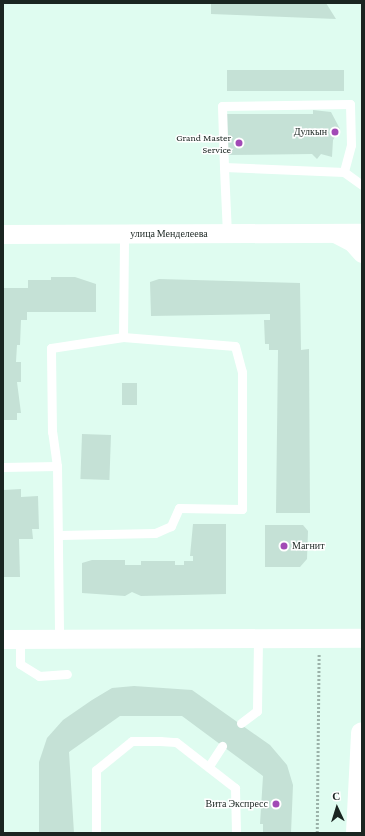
<!DOCTYPE html>
<html>
<head>
<meta charset="utf-8">
<style>
  body { margin:0 }
  #map { position:relative; width:365px; height:836px; overflow:hidden; background:#dffcf0; font-family:"Crimson Pro",serif }
  div>[style] { position:absolute }
  .building>* { inset:0; background:#c5e1d6; transform-origin:0 0 }
  .path>* { height:2.5px; margin-top:-1.25px; transform-origin:0; background:repeating-linear-gradient(90deg,#9bb2a9 0 2px,transparent 0 4px) }
  .lane>* { height:9px; margin:-4.5px; padding:0 4.5px; transform-origin:4.5px; border-radius:4.5px; background:#fff }
  .street>* { height:19px; margin:-9.5px; padding:0 9.5px; transform-origin:9.5px; border-radius:9.5px; background:#fff }
  .secondary>* { height:22px; margin:-11px; padding:0 11px; transform-origin:11px; border-radius:11px; background:#fff }
  .dots>* { width:11px; height:11px; translate:-50% -50%; box-sizing:border-box; border:2px solid #fff; border-radius:50% }
  span { translate:-50% -50%; white-space:nowrap; text-align:center; line-height:1.15; -webkit-text-stroke:3px #fff; paint-order:stroke }
  .poi-label { font-size:10px; color:#1a2521 }
  .right { translate:-100% -50%; text-align:right }
  .left { translate:0 -50%; text-align:left }
  .street-label { font-size:10px; color:#1a2521 }
  .frame { position:absolute; inset:0; border:4px solid #1a2521; pointer-events:none }
  .north { position:absolute; left:317px; top:788px; width:40px; height:40px; -webkit-text-stroke:3px #fff; paint-order:stroke; rotate:356deg; font-size:11px; font-weight:700; line-height:16px; text-align:center; color:#1a2521 }
  .north::after { content:''; display:block; margin:auto; width:14px; height:18px; background:#1a2521; clip-path:polygon(50% 0,100% 100%,50% 72%,0 100%) }
</style>
</head>
<body>
<div id="map">
  <div class="building">
    <div style="clip-path:polygon(211px 3px,326px 3px,336px 19px,211px 14px)"></div>
    <div style="left:227px;top:70px;width:117px;height:21px"></div>
    <div style="clip-path:polygon(313px 110px,331px 112px,340px 129px,333px 140px,332px 157px,321px 154px,317px 159px,312px 154px,227px 155px,227px 114px,313px 114px)"></div>
    <div style="clip-path:polygon(51px 277px,75px 277px,96px 284px,96px 312px,27px 312px,27px 320px,21px 320px,20px 345px,17px 345px,16px 362px,21px 362px,21px 382px,17px 382px,21px 413px,17px 413px,17px 420px,3px 420px,3px 288px,28px 288px,28px 280px,51px 280px)"></div>
    <div style="clip-path:polygon(159px 279px,300px 283px,301px 350px,309px 349px,310px 513px,276px 513px,278px 350px,269px 350px,269px 344px,265px 344px,264px 320px,270px 320px,270px 314px,151px 316px,150px 282px)"></div>
    <div style="left:122px;top:383px;width:15px;height:22px"></div>
    <div style="left:82px;top:434px;width:29px;height:45px;rotate:2deg"></div>
    <div style="clip-path:polygon(21px 489px,21px 497px,38px 496px,39px 529px,32px 529px,33px 539px,19px 539px,20px 577px,3px 577px,3px 490px)"></div>
    <div style="clip-path:polygon(193px 524px,226px 524px,226px 594px,141px 596px,132px 592px,125px 596px,82px 593px,82px 563px,92px 560px,125px 560px,125px 565px,141px 565px,141px 561px,175px 561px,175px 565px,184px 565px,184px 561px,193px 561px,193px 556px,190px 556px)"></div>
    <div style="clip-path:polygon(265px 525px,303px 525px,308px 531px,307px 559px,300px 567px,265px 567px)"></div>
    <div style="clip-path:polygon(134px 686px,192px 690px,270px 745px,287px 765px,293px 785px,291px 833px,263px 833px,263px 824px,260px 824px,263px 776px,182px 716px,120px 716px,69px 752px,74px 833px,39px 833px,39px 762px,47px 738px,63px 720px,92px 700px,112px 688px)"></div>
  </div>
  <div class="path">
    <div style="left:317px;top:833px;width:179px;rotate:-89.4deg"></div>
  </div>
  <div class="lane">
    <div style="left:224px;top:167px;width:61px;rotate:-91.9deg"></div>
    <div style="left:222px;top:106px;width:128px;rotate:-0.9deg"></div>
    <div style="left:350px;top:104px;width:41px;rotate:88.6deg"></div>
    <div style="left:351px;top:145px;width:28px;rotate:105deg"></div>
    <div style="left:227px;top:234px;width:67px;rotate:-92.6deg"></div>
    <div style="left:224px;top:167px;width:120px;rotate:2.4deg"></div>
    <div style="left:344px;top:172px;width:22px;rotate:36deg"></div>
    <div style="left:123px;top:337px;width:103px;rotate:-89.4deg"></div>
    <div style="left:57px;top:466px;width:173px;rotate:89.3deg"></div>
    <div style="left:3px;top:467px;width:54px;rotate:-1.1deg"></div>
    <div style="left:57px;top:466px;width:34px;rotate:-98deg"></div>
    <div style="left:52px;top:432px;width:84px;rotate:-90.7deg"></div>
    <div style="left:51px;top:348px;width:73px;rotate:-8.7deg"></div>
    <div style="left:123px;top:337px;width:112px;rotate:4.6deg"></div>
    <div style="left:235px;top:346px;width:27px;rotate:75deg"></div>
    <div style="left:242px;top:372px;width:137px;rotate:90deg"></div>
    <div style="left:242px;top:509px;width:63px;rotate:-179.1deg"></div>
    <div style="left:179px;top:508px;width:20px;rotate:114deg"></div>
    <div style="left:171px;top:526px;width:17px;rotate:156deg"></div>
    <div style="left:155px;top:533px;width:95px;rotate:178.8deg"></div>
    <div style="left:20px;top:639px;width:25px;rotate:90deg"></div>
    <div style="left:20px;top:664px;width:22px;rotate:32deg"></div>
    <div style="left:39px;top:676px;width:28px;rotate:-4deg"></div>
    <div style="left:241px;top:723px;width:20px;rotate:-37deg"></div>
    <div style="left:257px;top:711px;width:73px;rotate:-89.2deg"></div>
    <div style="left:209px;top:766px;width:24px;rotate:-57deg"></div>
    <div style="left:96px;top:833px;width:63px;rotate:-90deg"></div>
    <div style="left:96px;top:770px;width:46px;rotate:-38.9deg"></div>
    <div style="left:132px;top:741px;width:28px"></div>
    <div style="left:160px;top:741px;width:16px;rotate:4deg"></div>
    <div style="left:176px;top:742px;width:75px;rotate:37.9deg"></div>
    <div style="left:235px;top:788px;width:45px;rotate:88.7deg"></div>
  </div>
  <div class="street">
    <div style="left:335px;top:233px;width:19px;rotate:28deg"></div>
    <div style="left:352px;top:242px;width:15px;rotate:48deg"></div>
    <div style="left:3px;top:234px;width:359px;rotate:-0.2deg"></div>
    <div style="left:3px;top:639px;width:359px;rotate:-0.2deg"></div>
  </div>
  <div class="secondary">
    <div style="left:357px;top:833px;width:100px;rotate:-87.1deg"></div>
  </div>
  <div class="dots">
    <div style="left:335px;top:132px;background:#a24ab6"></div>
    <div style="left:239px;top:143px;background:#a24ab6"></div>
    <div style="left:284px;top:546px;background:#a24ab6"></div>
    <div style="left:276px;top:804px;background:#a24ab6"></div>
  </div>
  <div class="poi-label">
    <span class="right" style="left:327px;top:132px">Дулкын</span>
    <span class="right" style="left:231px;top:143px">Grand Master<br>Service</span>
    <span class="left" style="left:292px;top:546px">Магнит</span>
    <span class="right" style="left:268px;top:804px">Вита Экспресс</span>
  </div>
  <div class="street-label">
    <span style="left:169px;top:234px">улица Менделеева</span>
  </div>
  <div class="frame"></div>
  <div class="north">С</div>
</div>
</body>
</html>
